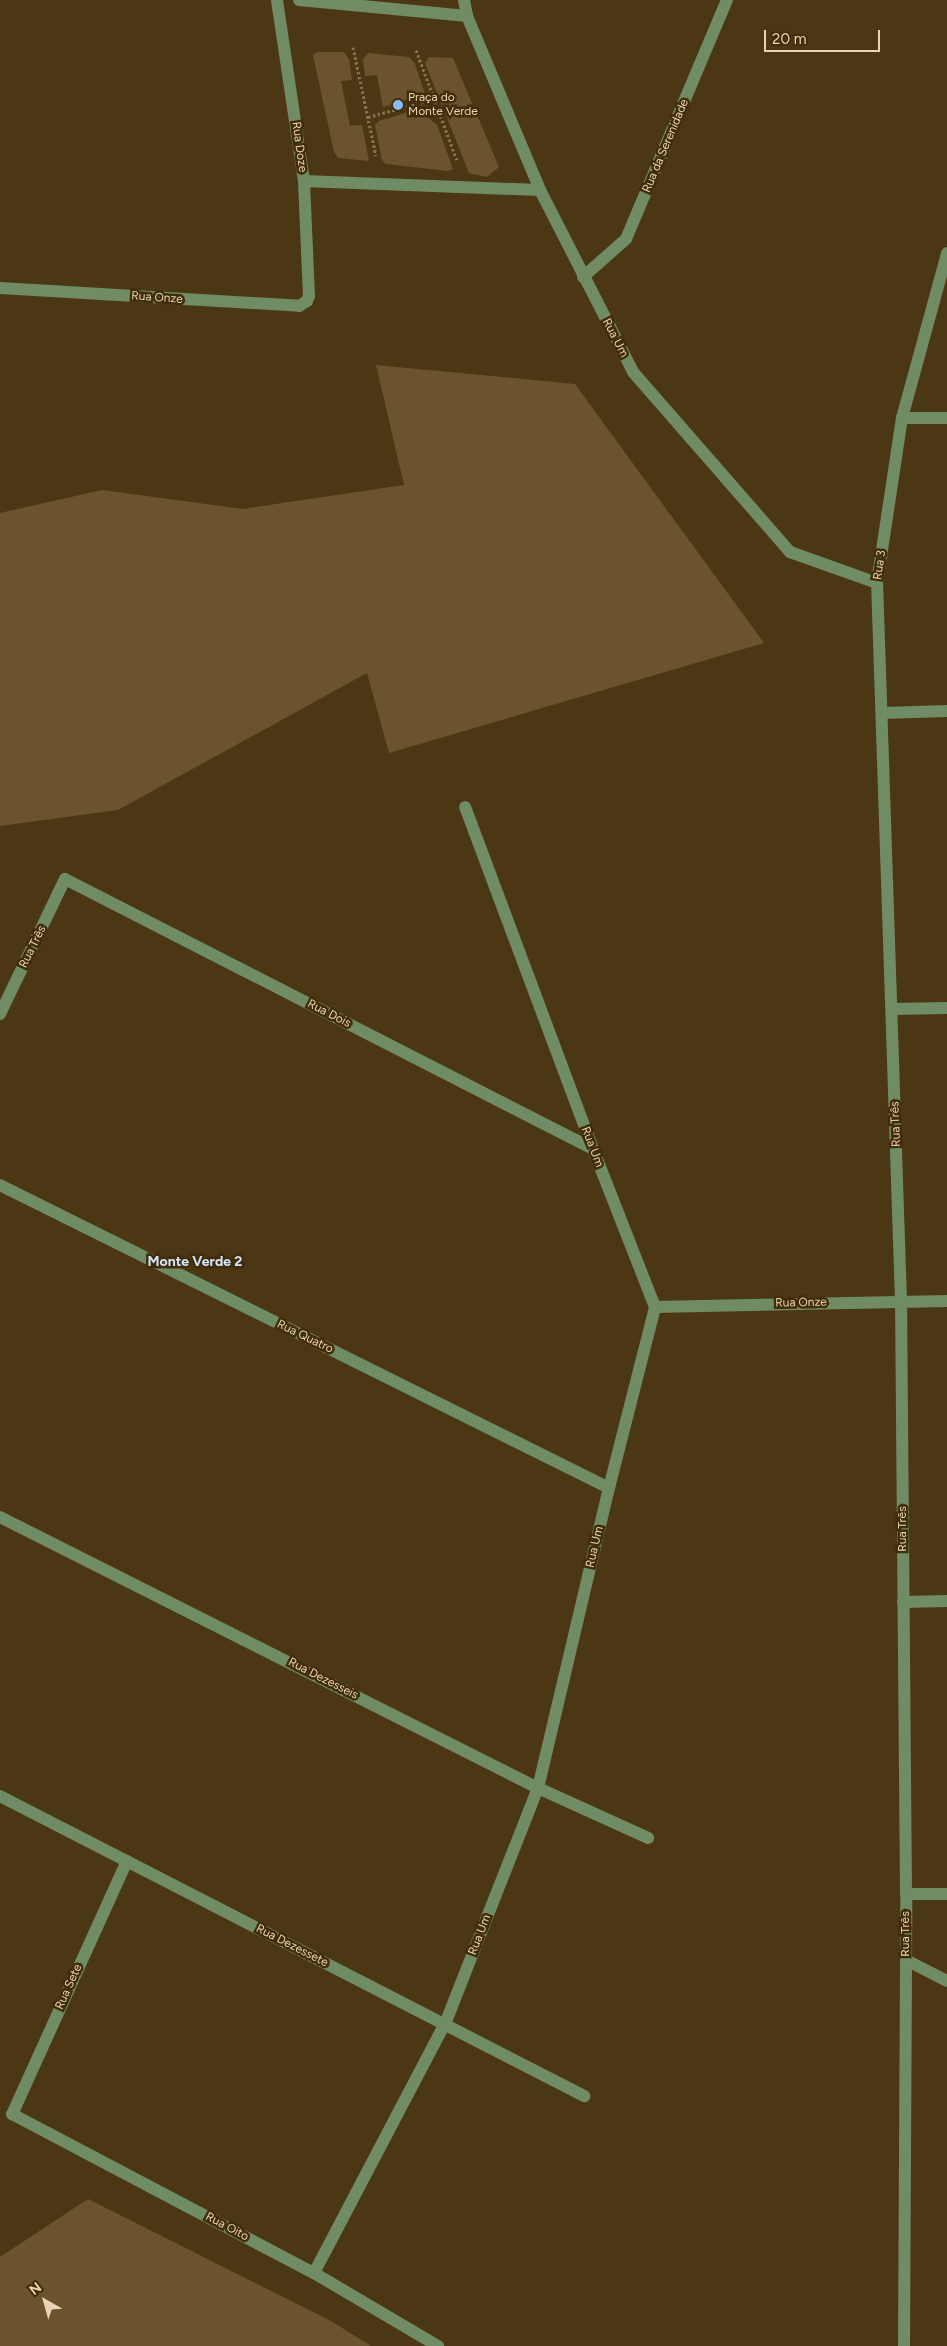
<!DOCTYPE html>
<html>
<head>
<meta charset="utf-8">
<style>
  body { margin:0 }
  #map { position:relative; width:947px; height:2346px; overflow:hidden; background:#4c3715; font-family:Figtree,sans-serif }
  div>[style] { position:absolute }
  .green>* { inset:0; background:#6b532d }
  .path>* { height:3px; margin-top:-1.5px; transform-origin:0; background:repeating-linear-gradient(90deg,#877251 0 2.5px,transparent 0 5px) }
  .minor>* { height:12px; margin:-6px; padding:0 6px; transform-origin:6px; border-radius:6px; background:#708c65 }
  .dots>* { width:14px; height:14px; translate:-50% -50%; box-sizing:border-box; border:2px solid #412d09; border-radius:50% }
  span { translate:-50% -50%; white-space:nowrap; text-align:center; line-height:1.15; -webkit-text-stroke:5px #412d09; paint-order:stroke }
  .poi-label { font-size:12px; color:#e8d3b4 }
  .left { translate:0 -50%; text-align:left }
  .street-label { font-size:12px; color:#e8d3b4 }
  .neighbourhood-label { font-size:14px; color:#d3e5fe; font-weight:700 }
  .north { position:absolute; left:20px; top:2276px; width:50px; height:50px; -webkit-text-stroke:4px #412d09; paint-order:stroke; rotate:322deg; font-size:14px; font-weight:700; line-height:20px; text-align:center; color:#e8d3b4 }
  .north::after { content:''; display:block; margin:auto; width:18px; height:22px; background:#e8d3b4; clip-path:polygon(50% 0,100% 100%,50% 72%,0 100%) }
  .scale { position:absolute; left:764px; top:30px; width:116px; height:22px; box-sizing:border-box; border:2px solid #e8d3b4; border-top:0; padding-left:6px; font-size:15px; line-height:18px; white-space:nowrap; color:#e8d3b4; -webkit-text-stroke:4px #412d09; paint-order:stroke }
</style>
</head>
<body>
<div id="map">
  <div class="green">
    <div style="clip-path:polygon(317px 52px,344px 52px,349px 59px,352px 80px,341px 81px,350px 126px,362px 125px,369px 161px,338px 158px,334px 152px,313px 55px)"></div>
    <div style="clip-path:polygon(368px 53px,409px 57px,415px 64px,425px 94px,383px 107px,377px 75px,365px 76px,363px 59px)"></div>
    <div style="clip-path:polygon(429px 57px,453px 58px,499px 167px,487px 177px,469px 173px,425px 63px)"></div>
    <div style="clip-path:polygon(418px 109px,437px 125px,453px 169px,448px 171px,386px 164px,382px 160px,375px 125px,379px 121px)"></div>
    <div style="clip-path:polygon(376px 365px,575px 384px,764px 643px,389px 753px,367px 673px,118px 810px,0 826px,0 513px,102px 490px,243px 509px,404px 485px)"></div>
    <div style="clip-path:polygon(88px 2199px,331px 2321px,371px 2346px,0 2346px,0 2257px)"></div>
  </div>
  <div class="path">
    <div style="left:353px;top:47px;width:111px;rotate:78.1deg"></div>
    <div style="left:416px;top:50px;width:117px;rotate:69.6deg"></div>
    <div style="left:368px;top:117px;width:68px;rotate:-15.3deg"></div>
  </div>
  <div class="minor">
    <div style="left:299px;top:0;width:169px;rotate:5.4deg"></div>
    <div style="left:464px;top:0;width:16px;rotate:79deg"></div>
    <div style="left:467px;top:16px;width:189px;rotate:67.2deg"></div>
    <div style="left:540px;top:190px;width:204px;rotate:62.9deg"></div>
    <div style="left:633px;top:372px;width:239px;rotate:48.9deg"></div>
    <div style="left:790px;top:552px;width:92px;rotate:19.6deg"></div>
    <div style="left:304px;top:181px;width:236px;rotate:2.2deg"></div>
    <div style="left:583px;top:277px;width:57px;rotate:-41.5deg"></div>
    <div style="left:626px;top:239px;width:259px;rotate:-67.1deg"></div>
    <div style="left:0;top:288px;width:300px;rotate:3.4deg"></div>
    <div style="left:299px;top:306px;width:9px;rotate:-32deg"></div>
    <div style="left:307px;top:301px;width:5px;rotate:-68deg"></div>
    <div style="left:309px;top:296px;width:115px;rotate:-92.5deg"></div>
    <div style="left:304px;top:181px;width:183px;rotate:-98.5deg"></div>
    <div style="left:902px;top:418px;width:45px"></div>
    <div style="left:882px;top:713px;width:65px;rotate:-1.8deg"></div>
    <div style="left:892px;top:1009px;width:55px;rotate:-1deg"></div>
    <div style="left:0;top:1014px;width:150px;rotate:-64.3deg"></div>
    <div style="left:65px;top:879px;width:593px;rotate:27.08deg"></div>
    <div style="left:0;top:1185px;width:680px;rotate:26.45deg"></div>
    <div style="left:655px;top:1307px;width:292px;rotate:-1.2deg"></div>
    <div style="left:0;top:1517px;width:602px;rotate:26.74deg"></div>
    <div style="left:538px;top:1788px;width:121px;rotate:24.4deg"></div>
    <div style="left:903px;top:1602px;width:44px;rotate:-1.3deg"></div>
    <div style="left:0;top:1796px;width:657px;rotate:27.19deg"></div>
    <div style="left:127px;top:1861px;width:278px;rotate:114.4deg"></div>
    <div style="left:12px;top:2114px;width:341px;rotate:27.8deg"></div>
    <div style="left:314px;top:2273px;width:144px;rotate:30.5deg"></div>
    <div style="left:906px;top:1894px;width:41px"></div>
    <div style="left:906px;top:1960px;width:46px;rotate:27.1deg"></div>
    <div style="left:314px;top:2273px;width:281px;rotate:-62.3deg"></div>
    <div style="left:445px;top:2024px;width:254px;rotate:-68.5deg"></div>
    <div style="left:538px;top:1788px;width:308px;rotate:-76.7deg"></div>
    <div style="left:609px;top:1488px;width:187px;rotate:-75.7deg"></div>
    <div style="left:655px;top:1307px;width:170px;rotate:-111.4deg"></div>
    <div style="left:593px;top:1149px;width:365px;rotate:-110.5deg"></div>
    <div style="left:904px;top:2346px;width:452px;rotate:-89.7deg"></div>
    <div style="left:906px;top:1894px;width:593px;rotate:-90.48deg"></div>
    <div style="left:901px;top:1301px;width:718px;rotate:-91.91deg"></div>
    <div style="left:877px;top:583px;width:167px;rotate:-81.4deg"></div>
    <div style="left:902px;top:418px;width:171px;rotate:-74.7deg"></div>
  </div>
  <div class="dots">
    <div style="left:398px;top:105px;background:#8bbafc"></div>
  </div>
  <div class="poi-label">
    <span class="left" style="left:408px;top:105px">Praça do<br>Monte Verde</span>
  </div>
  <div class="street-label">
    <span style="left:666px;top:146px;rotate:-67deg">Rua da Serenidade</span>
    <span style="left:299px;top:147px;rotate:82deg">Rua Doze</span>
    <span style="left:157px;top:298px;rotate:4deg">Rua Onze</span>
    <span style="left:615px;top:338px;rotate:62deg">Rua Um</span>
    <span style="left:880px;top:565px;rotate:-82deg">Rua 3</span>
    <span style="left:33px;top:947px;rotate:-64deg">Rua Três</span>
    <span style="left:329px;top:1014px;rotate:27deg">Rua Dois</span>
    <span style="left:896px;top:1124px;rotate:-92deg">Rua Três</span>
    <span style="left:592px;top:1147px;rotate:69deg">Rua Um</span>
    <span style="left:801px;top:1303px;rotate:-1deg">Rua Onze</span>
    <span style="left:305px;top:1337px;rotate:26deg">Rua Quatro</span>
    <span style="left:903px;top:1529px;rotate:-90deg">Rua Três</span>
    <span style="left:595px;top:1547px;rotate:-77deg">Rua Um</span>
    <span style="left:323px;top:1679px;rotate:27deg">Rua Dezesseis</span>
    <span style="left:906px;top:1934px;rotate:-90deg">Rua Três</span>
    <span style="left:480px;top:1935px;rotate:-69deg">Rua Um</span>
    <span style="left:292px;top:1946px;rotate:27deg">Rua Dezessete</span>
    <span style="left:69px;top:1987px;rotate:-66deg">Rua Sete</span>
    <span style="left:227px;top:2227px;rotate:28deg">Rua Oito</span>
  </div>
  <div class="neighbourhood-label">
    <span style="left:195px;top:1262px">Monte Verde 2</span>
  </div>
  <div class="north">N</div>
  <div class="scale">20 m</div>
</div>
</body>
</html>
